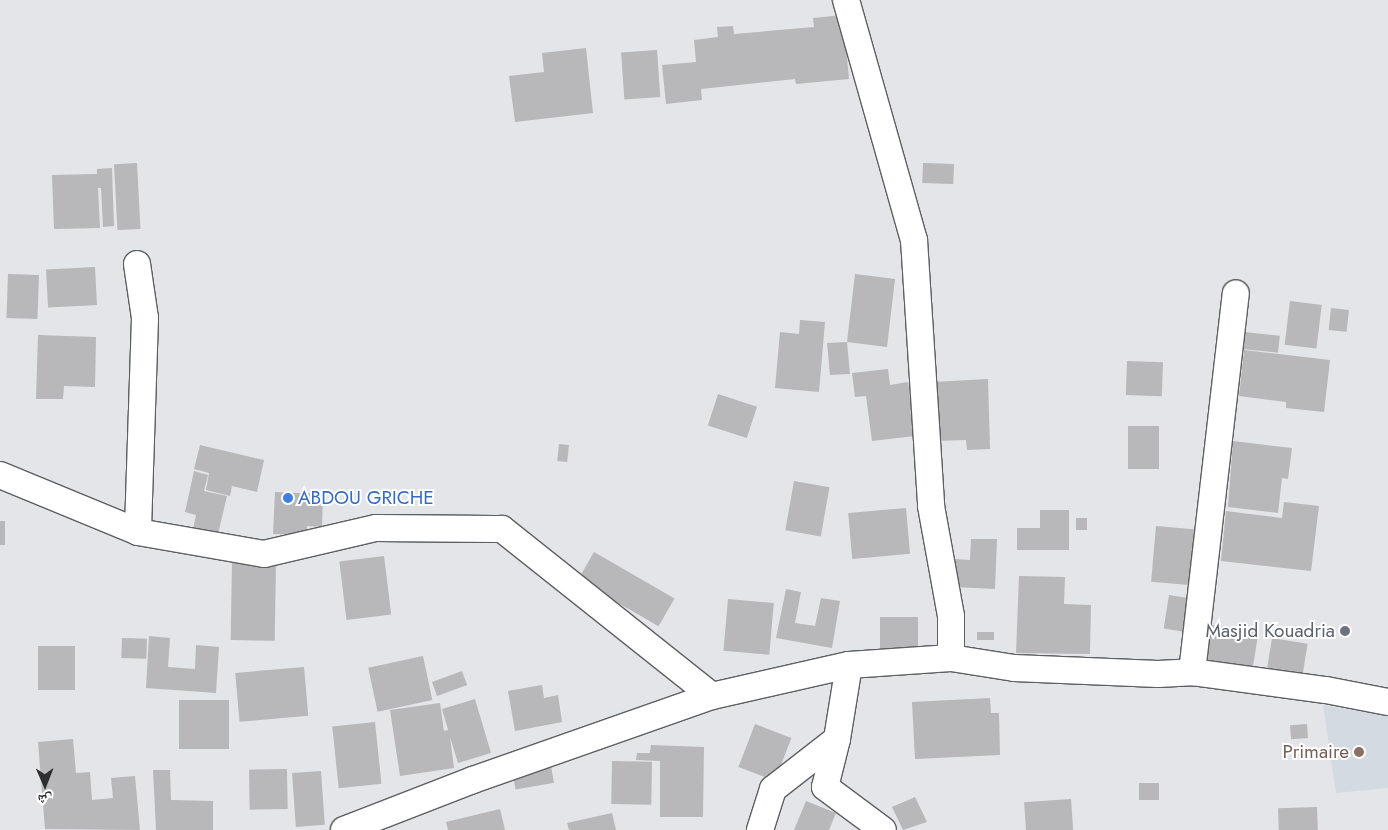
<!DOCTYPE html>
<html>
<head>
<meta charset="utf-8">
<style>
  body { margin:0 }
  #map { position:relative; width:1388px; height:830px; overflow:hidden; background:#e3e5e8; font-family:Jost,"Noto Naskh Arabic",sans-serif }
  div>[style] { position:absolute }
  .built>* { inset:0; background:#d3dae2 }
  .building>* { inset:0; background:#b8b7b9; transform-origin:0 0 }
  .roads { filter:drop-shadow(1px 0 #5d5f61) drop-shadow(-1px 0 #5d5f61) drop-shadow(0 1px #5d5f61) drop-shadow(0 -1px #5d5f61) }
  .minor>* { height:26px; margin:-13px; padding:0 13px; transform-origin:13px; border-radius:13px; background:#fff }
  .dots>* { width:14px; height:14px; translate:-50% -50%; box-sizing:border-box; border:2px solid #fff; border-radius:50% }
  span { translate:-50% -50%; white-space:nowrap; text-align:center; line-height:1.15; -webkit-text-stroke:4px #fff; paint-order:stroke }
  .shop-label { font-size:19px; color:#366cbe }
  .left { translate:0 -50%; text-align:left }
  .worship-label { font-size:19px; color:#5b616d }
  .right { translate:-100% -50%; text-align:right }
  .education-label { font-size:19px; color:#785e54 }
  .north { position:absolute; left:20px; top:760px; width:50px; height:50px; -webkit-text-stroke:4px #fff; paint-order:stroke; rotate:179deg; font-size:14px; font-weight:700; line-height:20px; text-align:center; color:#2e2f30 }
  .north::after { content:''; display:block; margin:auto; width:18px; height:22px; background:#2e2f30; clip-path:polygon(50% 0,100% 100%,50% 72%,0 100%) }
</style>
</head>
<body>
<div id="map">
  <div class="built">
    <div style="clip-path:polygon(1323px 705px,1388px 716px,1388px 788px,1336px 793px)"></div>
  </div>
  <div class="building">
    <div style="clip-path:polygon(843px 15px,849px 79px,796px 84px,795px 79px,701px 89px,702px 100px,666px 104px,662px 65px,696px 62px,694px 40px,718px 37px,717px 27px,733px 26px,734px 34px,814px 27px,813px 18px)"></div>
    <div style="clip-path:polygon(586px 48px,593px 113px,515px 122px,509px 76px,544px 72px,542px 53px)"></div>
    <div style="left:657px;top:50px;width:47px;height:36px;rotate:86deg"></div>
    <div style="left:137px;top:163px;width:66px;height:23px;rotate:87deg"></div>
    <div style="left:923px;top:163px;width:31px;height:20px;rotate:2deg"></div>
    <div style="clip-path:polygon(112px 168px,114px 226px,103px 227px,101px 188px,98px 188px,100px 228px,54px 229px,52px 175px,97px 174px,97px 169px)"></div>
    <div style="left:95px;top:267px;width:38px;height:49px;rotate:87deg"></div>
    <div style="left:8px;top:274px;width:31px;height:44px;rotate:2deg"></div>
    <div style="clip-path:polygon(855px 274px,895px 279px,887px 347px,847px 342px,850px 374px,830px 375px,827px 343px,847px 342px)"></div>
    <div style="left:1290px;top:301px;width:32px;height:44px;rotate:7deg"></div>
    <div style="left:1331px;top:308px;width:18px;height:22px;rotate:6deg"></div>
    <div style="clip-path:polygon(800px 320px,825px 322px,819px 392px,775px 388px,780px 332px,799px 334px)"></div>
    <div style="left:1244px;top:332px;width:36px;height:17px;rotate:6deg"></div>
    <div style="clip-path:polygon(38px 335px,96px 337px,95px 387px,64px 386px,63px 399px,36px 399px)"></div>
    <div style="clip-path:polygon(1244px 350px,1330px 360px,1324px 412px,1286px 408px,1286px 402px,1239px 396px)"></div>
    <div style="left:1127px;top:361px;width:36px;height:34px;rotate:2deg"></div>
    <div style="clip-path:polygon(888px 369px,890px 385px,908px 382px,915px 436px,872px 441px,866px 396px,855px 397px,852px 373px)"></div>
    <div style="clip-path:polygon(988px 379px,990px 449px,967px 450px,966px 440px,935px 441px,933px 382px)"></div>
    <div style="left:718px;top:394px;width:41px;height:33px;rotate:18deg"></div>
    <div style="left:1128px;top:426px;width:31px;height:43px"></div>
    <div style="clip-path:polygon(1233px 441px,1292px 448px,1288px 479px,1282px 478px,1278px 513px,1228px 507px)"></div>
    <div style="left:559px;top:444px;width:10px;height:17px;rotate:6deg"></div>
    <div style="clip-path:polygon(200px 445px,264px 460px,257px 492px,232px 486px,230px 496px,206px 490px,209px 473px,194px 469px)"></div>
    <div style="clip-path:polygon(194px 471px,208px 475px,204px 491px,227px 496px,218px 534px,193px 529px,196px 515px,185px 512px)"></div>
    <div style="left:794px;top:481px;width:36px;height:50px;rotate:10deg"></div>
    <div style="clip-path:polygon(275px 492px,323px 494px,322px 527px,307px 526px,306px 535px,273px 534px)"></div>
    <div style="clip-path:polygon(1284px 502px,1319px 506px,1311px 571px,1221px 561px,1226px 511px,1282px 518px)"></div>
    <div style="left:906px;top:508px;width:46px;height:58px;rotate:85deg"></div>
    <div style="clip-path:polygon(1040px 510px,1069px 510px,1069px 550px,1017px 550px,1017px 528px,1040px 528px)"></div>
    <div style="left:1076px;top:518px;width:11px;height:12px"></div>
    <div style="left:0;top:521px;width:5px;height:24px"></div>
    <div style="left:1156px;top:526px;width:43px;height:56px;rotate:5deg"></div>
    <div style="clip-path:polygon(971px 539px,997px 539px,995px 589px,954px 587px,955px 559px,970px 560px)"></div>
    <div style="left:594px;top:552px;width:93px;height:32px;rotate:30deg"></div>
    <div style="left:384px;top:556px;width:59px;height:45px;rotate:83deg"></div>
    <div style="left:232px;top:563px;width:44px;height:77px;rotate:1deg"></div>
    <div style="clip-path:polygon(1019px 576px,1065px 577px,1064px 604px,1091px 605px,1090px 654px,1016px 653px)"></div>
    <div style="clip-path:polygon(786px 589px,801px 592px,795px 623px,815px 626px,821px 598px,840px 601px,832px 648px,776px 638px)"></div>
    <div style="left:1169px;top:595px;width:25px;height:34px;rotate:9deg"></div>
    <div style="left:728px;top:599px;width:46px;height:52px;rotate:5deg"></div>
    <div style="left:918px;top:617px;width:32px;height:38px;rotate:90deg"></div>
    <div style="left:1212px;top:625px;width:47px;height:36px;rotate:9deg"></div>
    <div style="left:994px;top:632px;width:8px;height:17px;rotate:90deg"></div>
    <div style="clip-path:polygon(149px 636px,170px 638px,168px 667px,195px 669px,196px 645px,219px 647px,216px 693px,146px 688px)"></div>
    <div style="left:122px;top:638px;width:25px;height:20px;rotate:2deg"></div>
    <div style="left:1272px;top:638px;width:36px;height:32px;rotate:9deg"></div>
    <div style="left:38px;top:646px;width:37px;height:44px"></div>
    <div style="left:423px;top:656px;width:45px;height:56px;rotate:78deg"></div>
    <div style="left:304px;top:667px;width:49px;height:69px;rotate:85deg"></div>
    <div style="left:462px;top:671px;width:15px;height:32px;rotate:70deg"></div>
    <div style="clip-path:polygon(542px 685px,544px 698px,558px 695px,562px 722px,515px 731px,508px 691px)"></div>
    <div style="clip-path:polygon(990px 698px,991px 713px,999px 713px,1000px 755px,915px 759px,912px 702px)"></div>
    <div style="clip-path:polygon(475px 699px,491px 753px,458px 763px,450px 737px,454px 768px,400px 776px,390px 710px,440px 703px,444px 731px,448px 730px,442px 709px)"></div>
    <div style="left:179px;top:700px;width:50px;height:49px"></div>
    <div style="left:375px;top:722px;width:62px;height:43px;rotate:84deg"></div>
    <div style="left:755px;top:724px;width:39px;height:46px;rotate:21deg"></div>
    <div style="left:1307px;top:724px;width:14px;height:17px;rotate:86deg"></div>
    <div style="clip-path:polygon(73px 739px,76px 773px,90px 772px,92px 800px,113px 798px,111px 778px,135px 776px,140px 830px,45px 829px,38px 742px)"></div>
    <div style="clip-path:polygon(651px 745px,704px 747px,703px 817px,660px 817px,660px 761px,636px 760px,637px 753px,650px 753px)"></div>
    <div style="left:612px;top:761px;width:40px;height:43px;rotate:1deg"></div>
    <div style="left:551px;top:766px;width:17px;height:39px;rotate:80deg"></div>
    <div style="left:287px;top:769px;width:40px;height:38px;rotate:89deg"></div>
    <div style="clip-path:polygon(153px 770px,170px 770px,171px 800px,213px 801px,213px 830px,156px 830px)"></div>
    <div style="left:321px;top:771px;width:54px;height:29px;rotate:86deg"></div>
    <div style="left:1139px;top:783px;width:20px;height:17px"></div>
    <div style="clip-path:polygon(915px 797px,927px 822px,903px 830px,892px 807px)"></div>
    <div style="left:1071px;top:799px;width:31px;height:47px;rotate:86deg"></div>
    <div style="clip-path:polygon(806px 801px,836px 813px,829px 830px,794px 830px)"></div>
    <div style="left:1317px;top:807px;width:23px;height:39px;rotate:88deg"></div>
    <div style="clip-path:polygon(500px 809px,505px 830px,448px 830px,446px 822px)"></div>
    <div style="clip-path:polygon(612px 813px,616px 830px,569px 830px,567px 823px)"></div>
  </div>
  <div class="roads">
    <div class="minor">
      <div style="left:846px;top:0;width:249px;rotate:74.2deg"></div>
      <div style="left:914px;top:240px;width:267px;rotate:86.3deg"></div>
      <div style="left:931px;top:506px;width:112px;rotate:79.7deg"></div>
      <div style="left:951px;top:616px;width:42px;rotate:90deg"></div>
      <div style="left:137px;top:264px;width:55px;rotate:81.6deg"></div>
      <div style="left:145px;top:318px;width:214px;rotate:91.9deg"></div>
      <div style="left:0;top:475px;width:149px;rotate:22.4deg"></div>
      <div style="left:138px;top:532px;width:128px;rotate:9.9deg"></div>
      <div style="left:264px;top:554px;width:115px;rotate:-13.1deg"></div>
      <div style="left:376px;top:528px;width:126px;rotate:0.5deg"></div>
      <div style="left:502px;top:529px;width:268px;rotate:38.5deg"></div>
      <div style="left:849px;top:665px;width:75px;rotate:99.2deg"></div>
      <div style="left:837px;top:739px;width:49px;rotate:104deg"></div>
      <div style="left:825px;top:787px;width:72px;rotate:36.6deg"></div>
      <div style="left:1192px;top:672px;width:381px;rotate:-83.4deg"></div>
      <div style="left:344px;top:830px;width:138px;rotate:-21.2deg"></div>
      <div style="left:473px;top:780px;width:253px;rotate:-19.4deg"></div>
      <div style="left:712px;top:696px;width:140px;rotate:-12.8deg"></div>
      <div style="left:849px;top:665px;width:102px;rotate:-3.9deg"></div>
      <div style="left:951px;top:658px;width:64px;rotate:9deg"></div>
      <div style="left:1014px;top:668px;width:144px;rotate:2.4deg"></div>
      <div style="left:1158px;top:674px;width:34px;rotate:-3deg"></div>
      <div style="left:1192px;top:672px;width:135px;rotate:7.7deg"></div>
      <div style="left:1326px;top:690px;width:63px;rotate:11deg"></div>
      <div style="left:760px;top:830px;width:43px;rotate:-72.4deg"></div>
      <div style="left:773px;top:789px;width:81px;rotate:-38deg"></div>
    </div>
  </div>
  <div class="dots">
    <div style="left:288px;top:498px;background:#3f7fe0"></div>
    <div style="left:1345px;top:631px;background:#6b7280"></div>
    <div style="left:1359px;top:752px;background:#8d6e63"></div>
  </div>
  <div class="shop-label">
    <span class="left" style="left:298px;top:498px">ABDOU GRICHE</span>
  </div>
  <div class="worship-label">
    <span class="right" style="left:1335px;top:631px">Masjid Kouadria</span>
  </div>
  <div class="education-label">
    <span class="right" style="left:1349px;top:752px">Primaire</span>
  </div>
  <div class="north">ش</div>
</div>
</body>
</html>
